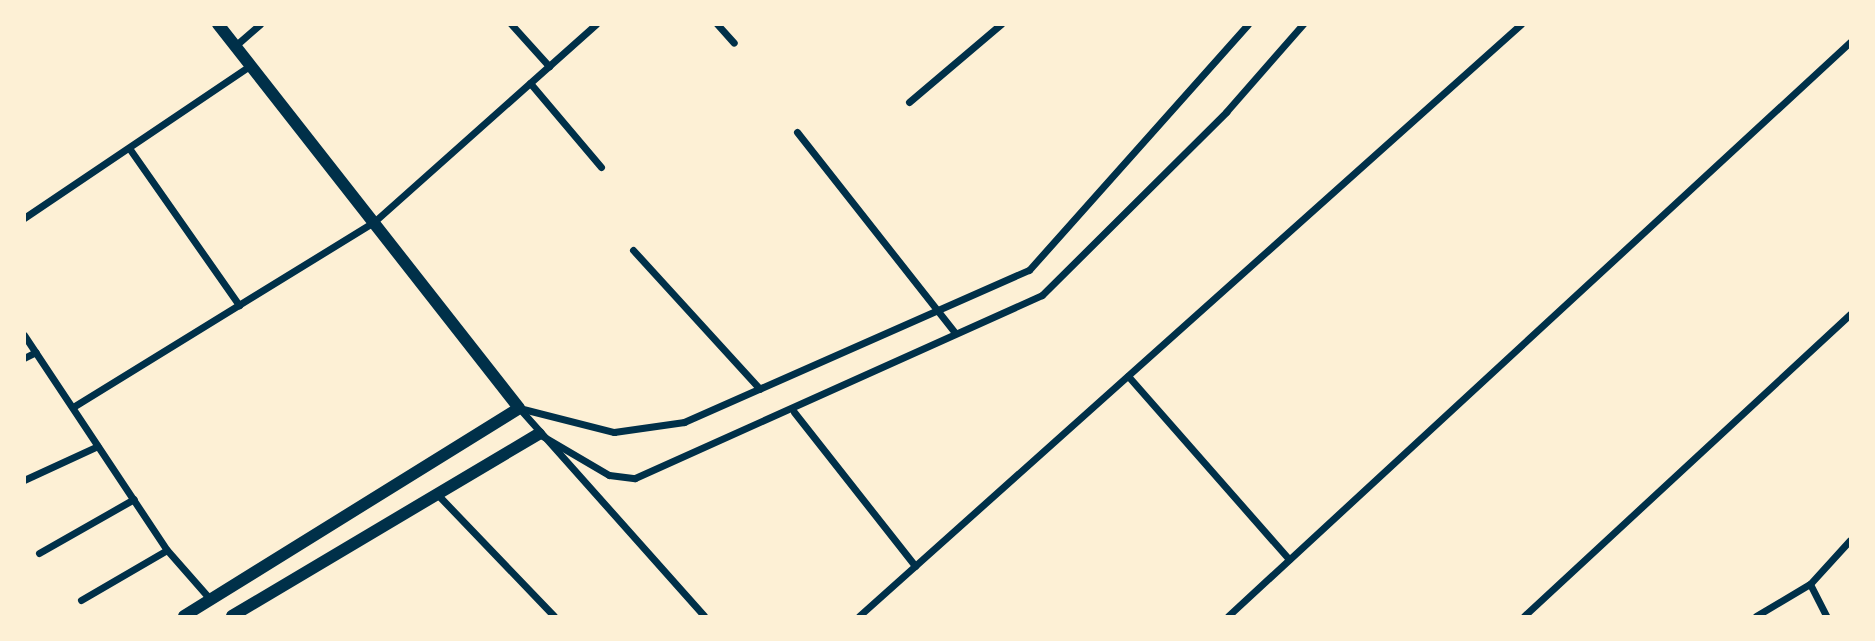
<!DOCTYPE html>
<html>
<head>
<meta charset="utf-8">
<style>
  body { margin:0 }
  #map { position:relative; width:1875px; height:641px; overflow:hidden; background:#fdf0d5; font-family:"Fira Sans",sans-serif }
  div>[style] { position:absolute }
  .minor>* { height:7px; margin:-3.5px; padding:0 3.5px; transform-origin:3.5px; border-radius:3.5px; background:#003049 }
  .tertiary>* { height:12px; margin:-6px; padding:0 6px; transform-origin:6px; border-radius:6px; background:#003049 }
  span { translate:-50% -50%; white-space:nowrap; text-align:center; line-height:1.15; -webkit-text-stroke:5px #fdf0d5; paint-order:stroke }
  .frame { position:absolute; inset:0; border:26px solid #fdf0d5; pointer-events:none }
</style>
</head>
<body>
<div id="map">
  <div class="minor">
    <div style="left:511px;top:24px;width:57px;rotate:47.9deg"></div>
    <div style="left:717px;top:24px;width:25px;rotate:48deg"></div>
    <div style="left:235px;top:46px;width:33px;rotate:-41deg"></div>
    <div style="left:530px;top:83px;width:110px;rotate:49.8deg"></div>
    <div style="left:909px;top:102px;width:121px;rotate:-40.3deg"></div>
    <div style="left:797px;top:132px;width:256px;rotate:51.8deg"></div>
    <div style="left:129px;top:148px;width:192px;rotate:55deg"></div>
    <div style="left:24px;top:218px;width:274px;rotate:-34deg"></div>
    <div style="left:633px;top:250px;width:188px;rotate:47.6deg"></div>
    <div style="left:24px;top:335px;width:258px;rotate:56.4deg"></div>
    <div style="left:167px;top:550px;width:65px;rotate:48.7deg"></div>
    <div style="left:24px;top:358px;width:13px;rotate:-27deg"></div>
    <div style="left:1128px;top:376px;width:244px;rotate:48.7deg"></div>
    <div style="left:73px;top:407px;width:355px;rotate:-31.6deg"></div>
    <div style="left:375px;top:221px;width:296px;rotate:-41.7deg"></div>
    <div style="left:519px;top:408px;width:98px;rotate:14.2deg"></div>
    <div style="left:614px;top:432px;width:71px;rotate:-8.1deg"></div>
    <div style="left:684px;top:422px;width:377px;rotate:-23.8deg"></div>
    <div style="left:1029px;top:270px;width:329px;rotate:-48.3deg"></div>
    <div style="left:519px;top:408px;width:278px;rotate:48.3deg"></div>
    <div style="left:794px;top:412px;width:196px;rotate:51.8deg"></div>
    <div style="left:539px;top:434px;width:81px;rotate:30.4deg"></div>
    <div style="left:609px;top:475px;width:26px;rotate:7deg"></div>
    <div style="left:635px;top:478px;width:446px;rotate:-24.2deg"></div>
    <div style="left:1042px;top:295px;width:260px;rotate:-44.8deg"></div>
    <div style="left:1226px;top:112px;width:117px;rotate:-48.8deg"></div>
    <div style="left:24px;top:480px;width:81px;rotate:-24.7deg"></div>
    <div style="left:437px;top:494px;width:169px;rotate:46.2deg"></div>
    <div style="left:39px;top:553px;width:109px;rotate:-29.6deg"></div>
    <div style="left:1810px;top:584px;width:36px;rotate:63deg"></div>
    <div style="left:81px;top:600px;width:99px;rotate:-30.2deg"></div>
    <div style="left:859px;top:616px;width:888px;rotate:-41.8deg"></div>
    <div style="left:1228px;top:616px;width:846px;rotate:-42.7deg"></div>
    <div style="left:1524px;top:616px;width:444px;rotate:-42.8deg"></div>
    <div style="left:1756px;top:616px;width:63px;rotate:-30.7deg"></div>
    <div style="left:1810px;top:584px;width:59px;rotate:-47.7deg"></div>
  </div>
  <div class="tertiary">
    <div style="left:184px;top:616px;width:394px;rotate:-31.8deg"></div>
    <div style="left:519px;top:408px;width:488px;rotate:-128.1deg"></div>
    <div style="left:232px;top:616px;width:357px;rotate:-30.7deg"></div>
  </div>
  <div class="frame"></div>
</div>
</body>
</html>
